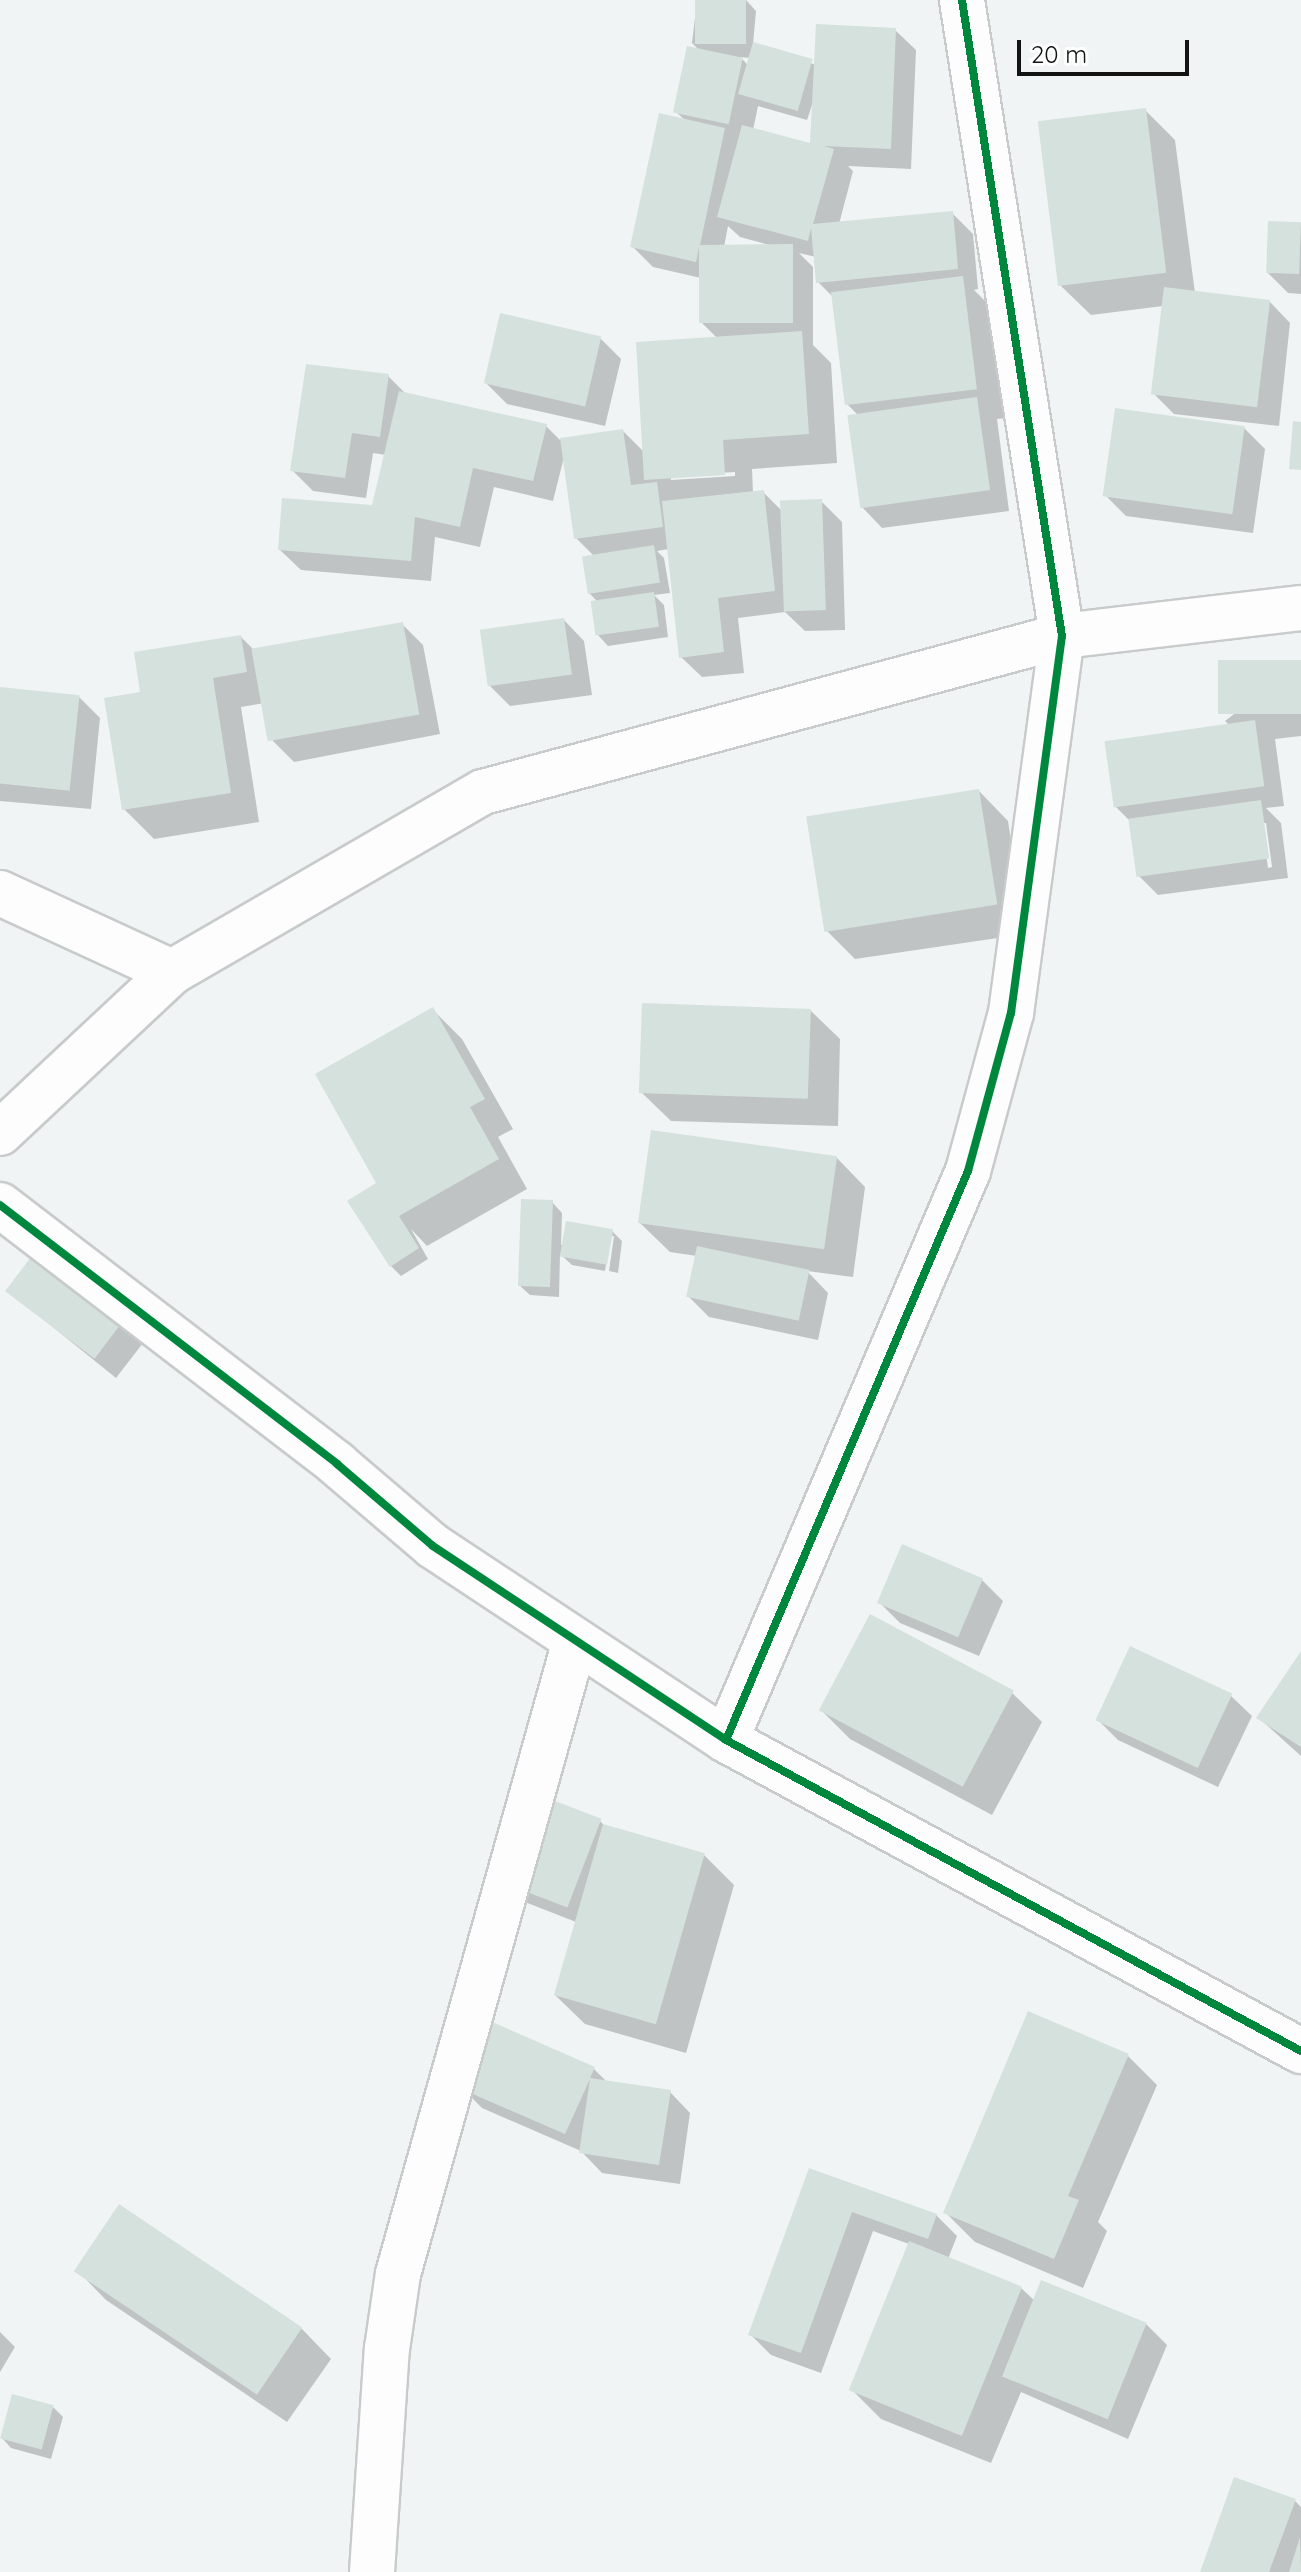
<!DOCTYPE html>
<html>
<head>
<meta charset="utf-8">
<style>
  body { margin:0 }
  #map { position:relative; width:1301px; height:2572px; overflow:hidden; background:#f0f4f4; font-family:Quicksand,sans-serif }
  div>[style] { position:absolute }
  .shadow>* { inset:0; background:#0003 }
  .building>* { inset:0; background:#d5e1dd; transform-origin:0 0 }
  .roads { filter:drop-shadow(2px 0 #c8cbcb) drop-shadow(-2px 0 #c8cbcb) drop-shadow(0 2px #c8cbcb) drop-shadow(0 -2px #c8cbcb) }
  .street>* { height:44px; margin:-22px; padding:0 22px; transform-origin:22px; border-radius:22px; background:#fdfdfd }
  .secondary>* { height:44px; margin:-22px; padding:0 22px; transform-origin:22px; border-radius:22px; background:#fdfdfd }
  .cycleway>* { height:8px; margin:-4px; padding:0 4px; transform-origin:4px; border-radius:4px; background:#00873e }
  span { translate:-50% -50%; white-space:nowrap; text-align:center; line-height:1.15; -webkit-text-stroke:7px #fff; paint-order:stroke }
  .scale { position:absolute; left:1017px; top:40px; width:172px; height:36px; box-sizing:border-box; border:4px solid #111413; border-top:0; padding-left:10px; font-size:24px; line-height:28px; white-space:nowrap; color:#111413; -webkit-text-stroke:6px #fff; paint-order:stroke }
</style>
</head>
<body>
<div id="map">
  <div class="shadow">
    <div style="clip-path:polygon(evenodd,697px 0,746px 0,756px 11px,753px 44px,816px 65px,895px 30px,916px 50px,911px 169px,848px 166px,853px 171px,839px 224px,952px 213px,973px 234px,978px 289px,974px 290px,992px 308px,1006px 418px,997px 419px,1009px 511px,882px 528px,862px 507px,858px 415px,848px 405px,834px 298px,818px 282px,816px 257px,799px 253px,813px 267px,813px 345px,831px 363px,837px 463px,752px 469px,753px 493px,763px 492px,782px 511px,821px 501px,842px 522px,845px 630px,805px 631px,785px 612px,738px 618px,744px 673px,702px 677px,681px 657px,669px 549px,657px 551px,664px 558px,670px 593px,654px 595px,664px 605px,668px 637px,608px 646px,598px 635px,598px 602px,589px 593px,594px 556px,576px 538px,564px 457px,553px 501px,494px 487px,480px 547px,435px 537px,431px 581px,301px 570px,280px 550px,373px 507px,386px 455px,373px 453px,366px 498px,313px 491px,292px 470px,388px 376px,407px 395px,546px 426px,560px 440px,623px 431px,644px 452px,718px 339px,701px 322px,701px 278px,653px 267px,632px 246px,686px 121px,676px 112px,700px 51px,692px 43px,697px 0,740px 57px,750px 58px,748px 65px,740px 57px,697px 0,813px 102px,812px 145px,753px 130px,758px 106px,807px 120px,813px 102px,697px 0,728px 226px,740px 237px,769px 245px,724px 247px,728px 226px,697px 0,735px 472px,735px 476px,671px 480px,671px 476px,735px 472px)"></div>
    <div style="clip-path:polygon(1145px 110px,1175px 140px,1195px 293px,1270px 302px,1290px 323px,1279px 426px,1174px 414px,1153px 393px,1163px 306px,1091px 315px,1061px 286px)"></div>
    <div style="clip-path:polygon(1301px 224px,1301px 294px,1288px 293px,1267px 272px)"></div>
    <div style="clip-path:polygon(600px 338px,621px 359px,605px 426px,507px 404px,486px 383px)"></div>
    <div style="clip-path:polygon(1244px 428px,1265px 449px,1253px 533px,1126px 516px,1105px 495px)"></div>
    <div style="clip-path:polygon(564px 620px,584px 641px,592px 695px,510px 706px,489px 685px)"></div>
    <div style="clip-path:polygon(402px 624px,423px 645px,440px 734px,294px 762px,273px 741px,265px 703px,241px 707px,259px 822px,154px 839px,124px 809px,142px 694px,241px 637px,256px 652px)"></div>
    <div style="clip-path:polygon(evenodd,1301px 662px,1301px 736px,1275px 739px,1284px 806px,1266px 808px,1281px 823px,1288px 878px,1158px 895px,1137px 874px,1130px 821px,1114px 805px,1229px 725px,1225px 721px,1301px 662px,1262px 823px,1266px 823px,1272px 867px,1268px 868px,1262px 823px)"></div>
    <div style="clip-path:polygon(0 689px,79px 697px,100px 718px,91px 809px,0 801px)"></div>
    <div style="clip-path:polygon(979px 791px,1008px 821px,1025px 934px,855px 959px,825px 929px)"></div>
    <div style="clip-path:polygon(433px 1010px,462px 1039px,513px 1129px,498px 1137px,527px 1189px,427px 1246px,411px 1229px,428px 1259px,401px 1276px,391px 1266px,379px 1183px)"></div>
    <div style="clip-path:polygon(810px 1010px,840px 1039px,838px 1126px,671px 1121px,641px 1092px)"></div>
    <div style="clip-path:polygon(836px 1157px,865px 1187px,853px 1277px,807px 1271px,828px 1293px,818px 1340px,709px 1317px,688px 1296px,697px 1256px,670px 1252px,640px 1223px)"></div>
    <div style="clip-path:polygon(552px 1202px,562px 1213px,561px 1245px,612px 1231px,622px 1241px,618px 1273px,609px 1271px,614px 1236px,610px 1236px,605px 1271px,572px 1265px,560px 1254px,559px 1297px,530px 1295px,519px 1285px)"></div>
    <div style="clip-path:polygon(7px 1290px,122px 1323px,143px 1343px,116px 1378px)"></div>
    <div style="clip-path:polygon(982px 1580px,1003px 1601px,979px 1656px,900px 1623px,879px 1602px)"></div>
    <div style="clip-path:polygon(1301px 1654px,1301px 1756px,1259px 1718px)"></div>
    <div style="clip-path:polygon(1012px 1693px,1042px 1722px,992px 1815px,850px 1739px,820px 1709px)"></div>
    <div style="clip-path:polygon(1231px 1696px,1252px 1716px,1218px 1787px,1118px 1740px,1097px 1719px)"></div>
    <div style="clip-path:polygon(600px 1821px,607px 1828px,704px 1855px,734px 1885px,686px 2053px,585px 2024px,555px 1995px,576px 1922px,525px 1902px,505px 1881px)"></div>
    <div style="clip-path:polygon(1127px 2055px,1157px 2085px,1098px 2222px,1107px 2231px,1083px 2288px,975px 2242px,945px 2212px)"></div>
    <div style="clip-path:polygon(594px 2069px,607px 2082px,670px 2092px,690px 2113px,680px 2184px,602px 2173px,581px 2151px,482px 2108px,461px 2087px)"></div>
    <div style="clip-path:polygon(810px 2170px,936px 2215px,957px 2236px,948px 2259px,1021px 2288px,1035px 2301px,1146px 2324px,1167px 2345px,1128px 2439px,1021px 2392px,991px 2463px,881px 2419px,851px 2389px,909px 2244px,873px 2231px,821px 2373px,771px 2355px,750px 2334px)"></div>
    <div style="clip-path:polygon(120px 2207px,302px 2329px,331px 2359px,287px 2422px,106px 2300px,77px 2270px)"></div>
    <div style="clip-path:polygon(0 2332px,15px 2347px,0 2372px)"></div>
    <div style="clip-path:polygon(53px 2407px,63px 2417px,51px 2459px,11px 2448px,1px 2437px)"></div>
    <div style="clip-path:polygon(1295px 2501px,1301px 2507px,1301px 2572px,1202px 2572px)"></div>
  </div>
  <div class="building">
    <div style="left:695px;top:0;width:51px;height:44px"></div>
    <div style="clip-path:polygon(816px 24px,896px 28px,891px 149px,824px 146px,834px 149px,813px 224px,953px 211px,958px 269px,816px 283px,811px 228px,808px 241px,717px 217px,742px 125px,810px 143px)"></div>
    <div style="left:753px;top:42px;width:62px;height:54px;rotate:16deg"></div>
    <div style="left:687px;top:46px;width:57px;height:68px;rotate:12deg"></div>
    <div style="left:1146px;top:108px;width:166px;height:109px;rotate:83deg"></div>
    <div style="clip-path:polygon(659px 113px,725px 128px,700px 245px,793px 244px,793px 323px,699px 323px,699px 247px,696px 262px,630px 247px)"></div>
    <div style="left:1268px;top:221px;width:33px;height:52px;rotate:2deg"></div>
    <div style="left:963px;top:276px;width:114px;height:133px;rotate:83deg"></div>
    <div style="left:1164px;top:287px;width:107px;height:108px;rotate:7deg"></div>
    <div style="left:500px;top:313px;width:104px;height:72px;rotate:13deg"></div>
    <div style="clip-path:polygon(802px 331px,809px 434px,723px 440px,725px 475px,644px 480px,636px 342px)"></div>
    <div style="clip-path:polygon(306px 364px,389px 374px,380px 437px,352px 433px,345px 478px,290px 471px)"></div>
    <div style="clip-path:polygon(399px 391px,547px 424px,533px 481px,473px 468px,460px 527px,415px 517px,411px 561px,278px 550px,282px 498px,372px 505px)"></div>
    <div style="left:977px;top:397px;width:94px;height:131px;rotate:82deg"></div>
    <div style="left:1115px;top:408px;width:131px;height:89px;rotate:8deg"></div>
    <div style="clip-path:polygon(1293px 421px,1301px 422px,1301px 470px,1289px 469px)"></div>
    <div style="clip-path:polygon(623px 429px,631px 485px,657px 482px,663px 527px,574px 539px,560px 438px)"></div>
    <div style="clip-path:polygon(764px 490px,775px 591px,718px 598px,724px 652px,679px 658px,662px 501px)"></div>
    <div style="left:822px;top:499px;width:111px;height:42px;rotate:88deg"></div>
    <div style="left:654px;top:545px;width:38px;height:73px;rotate:81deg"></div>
    <div style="left:654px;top:592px;width:35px;height:64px;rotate:82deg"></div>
    <div style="left:564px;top:618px;width:57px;height:85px;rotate:82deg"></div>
    <div style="left:403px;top:622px;width:94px;height:154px;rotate:80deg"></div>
    <div style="clip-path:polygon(241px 635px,247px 672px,213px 678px,231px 793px,122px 810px,104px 698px,140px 692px,134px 652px)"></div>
    <div style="left:1301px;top:660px;width:54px;height:83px;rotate:90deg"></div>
    <div style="left:0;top:687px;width:80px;height:96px;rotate:6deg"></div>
    <div style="left:1255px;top:720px;width:67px;height:152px;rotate:82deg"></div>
    <div style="left:979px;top:789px;width:117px;height:175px;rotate:81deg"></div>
    <div style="left:1261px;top:800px;width:59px;height:134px;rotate:82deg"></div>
    <div style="left:642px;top:1003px;width:169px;height:90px;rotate:2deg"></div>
    <div style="clip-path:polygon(433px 1007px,485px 1099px,470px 1107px,499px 1159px,399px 1216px,419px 1248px,390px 1267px,347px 1201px,376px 1183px,315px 1074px)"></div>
    <div style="left:651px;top:1130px;width:188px;height:94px;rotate:8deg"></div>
    <div style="left:521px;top:1199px;width:32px;height:87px;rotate:2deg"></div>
    <div style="left:566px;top:1221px;width:48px;height:36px;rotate:10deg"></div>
    <div style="left:697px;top:1246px;width:115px;height:52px;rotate:12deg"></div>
    <div style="left:34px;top:1253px;width:112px;height:48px;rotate:37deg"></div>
    <div style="left:902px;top:1544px;width:88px;height:64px;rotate:23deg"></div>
    <div style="left:870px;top:1614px;width:163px;height:109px;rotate:28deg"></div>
    <div style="left:1130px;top:1646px;width:113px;height:82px;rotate:25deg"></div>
    <div style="clip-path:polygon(1301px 1651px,1301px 1747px,1256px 1718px)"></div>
    <div style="left:537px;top:1794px;width:69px;height:95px;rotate:21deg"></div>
    <div style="left:603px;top:1824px;width:106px;height:178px;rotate:16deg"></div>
    <div style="clip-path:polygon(1028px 2011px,1129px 2054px,1068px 2196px,1079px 2200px,1054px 2259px,943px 2213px)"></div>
    <div style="clip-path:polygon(490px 2021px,595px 2067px,590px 2078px,671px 2090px,659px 2165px,579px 2153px,590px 2079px,565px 2134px,459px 2088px)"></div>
    <div style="clip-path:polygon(809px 2168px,937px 2214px,928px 2239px,852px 2212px,801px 2353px,748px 2335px)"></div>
    <div style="left:119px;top:2204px;width:221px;height:81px;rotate:34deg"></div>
    <div style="left:909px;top:2241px;width:122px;height:161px;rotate:22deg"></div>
    <div style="left:1041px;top:2280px;width:114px;height:104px;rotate:22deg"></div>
    <div style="left:12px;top:2394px;width:43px;height:46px;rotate:15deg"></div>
    <div style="clip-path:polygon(1234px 2477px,1296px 2499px,1269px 2572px,1200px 2572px)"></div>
    <div style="clip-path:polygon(1300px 2537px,1301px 2572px,1289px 2572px)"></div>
  </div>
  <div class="roads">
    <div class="street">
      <div style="left:0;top:893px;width:189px;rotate:24.7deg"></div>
      <div style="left:0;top:1205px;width:425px;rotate:37.5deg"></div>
      <div style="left:337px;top:1464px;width:126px;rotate:40.5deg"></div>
      <div style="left:433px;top:1546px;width:351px;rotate:33.5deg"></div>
      <div style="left:726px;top:1740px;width:654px;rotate:28.41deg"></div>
      <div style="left:726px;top:1740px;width:618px;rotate:-66.96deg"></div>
      <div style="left:968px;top:1171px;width:164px;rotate:-74.8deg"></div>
      <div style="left:1011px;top:1013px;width:380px;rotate:-82.3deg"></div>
      <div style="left:1062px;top:636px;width:644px;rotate:-98.94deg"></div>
      <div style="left:372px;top:2572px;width:224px;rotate:-86.2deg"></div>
      <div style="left:387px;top:2349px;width:76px;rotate:-81.7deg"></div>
      <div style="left:398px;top:2274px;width:657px;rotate:-74.38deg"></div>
    </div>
    <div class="secondary">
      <div style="left:0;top:1133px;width:236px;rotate:-43.1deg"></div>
      <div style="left:172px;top:972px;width:359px;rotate:-30.1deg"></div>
      <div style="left:483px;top:792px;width:600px;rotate:-15.08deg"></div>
      <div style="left:1062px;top:636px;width:241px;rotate:-6.7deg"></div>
    </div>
  </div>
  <div class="cycleway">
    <div style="left:0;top:1205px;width:425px;rotate:37.5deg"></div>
    <div style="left:337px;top:1464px;width:126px;rotate:40.5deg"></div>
    <div style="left:433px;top:1546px;width:351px;rotate:33.5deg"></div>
    <div style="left:726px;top:1740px;width:654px;rotate:28.41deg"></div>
    <div style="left:726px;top:1740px;width:618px;rotate:-66.96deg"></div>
    <div style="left:968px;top:1171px;width:164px;rotate:-74.8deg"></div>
    <div style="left:1011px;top:1013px;width:380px;rotate:-82.3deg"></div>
    <div style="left:1062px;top:636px;width:644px;rotate:-98.94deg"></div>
  </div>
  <div class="scale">20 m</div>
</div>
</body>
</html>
